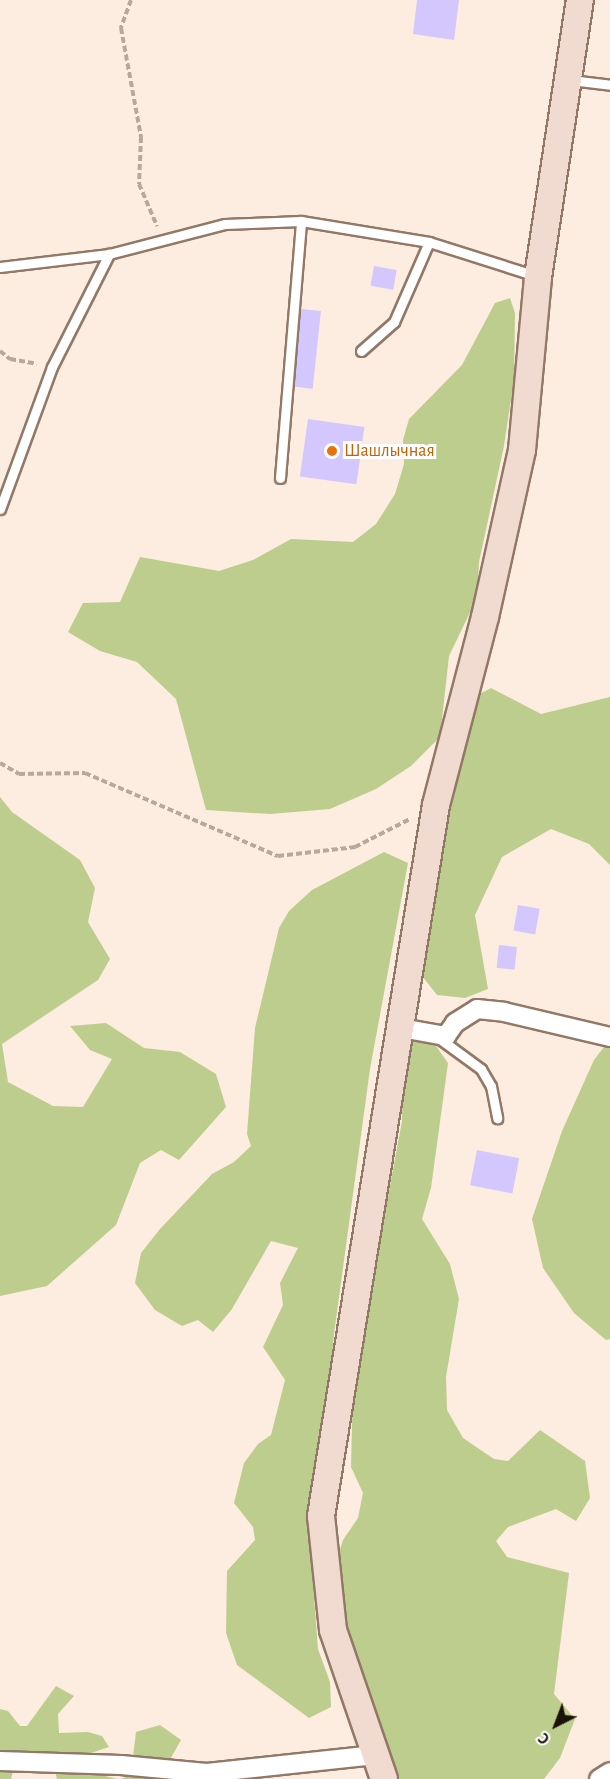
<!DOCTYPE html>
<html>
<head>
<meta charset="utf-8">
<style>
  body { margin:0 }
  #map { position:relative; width:610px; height:1779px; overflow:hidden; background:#fdece0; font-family:"Alegreya Sans",sans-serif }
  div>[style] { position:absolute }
  .green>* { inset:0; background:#bdcd8d }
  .building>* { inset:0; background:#d4c7fd; transform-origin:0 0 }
  .path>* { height:4px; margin-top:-2px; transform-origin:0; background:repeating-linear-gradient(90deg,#b7a89e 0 6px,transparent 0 9px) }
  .roads { filter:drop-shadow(2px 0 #927867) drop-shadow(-2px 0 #927867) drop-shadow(0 2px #927867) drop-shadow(0 -2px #927867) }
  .lane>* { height:9px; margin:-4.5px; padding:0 4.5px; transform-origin:4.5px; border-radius:4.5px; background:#fff }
  .street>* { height:18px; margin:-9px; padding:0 9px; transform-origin:9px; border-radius:9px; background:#fff }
  .secondary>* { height:26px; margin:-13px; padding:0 13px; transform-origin:13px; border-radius:13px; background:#f1dbd1 }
  .dots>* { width:16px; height:16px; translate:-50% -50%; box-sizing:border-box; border:3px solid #fff; border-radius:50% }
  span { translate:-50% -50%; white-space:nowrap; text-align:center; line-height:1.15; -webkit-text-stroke:6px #fff; paint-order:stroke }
  .food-label { font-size:18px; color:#c56008 }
  .left { translate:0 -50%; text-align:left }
  .north { position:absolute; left:526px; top:1695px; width:60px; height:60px; -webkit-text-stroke:4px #fff; paint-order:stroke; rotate:222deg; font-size:16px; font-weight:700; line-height:24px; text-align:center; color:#1b110b }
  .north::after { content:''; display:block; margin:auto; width:21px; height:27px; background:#1b110b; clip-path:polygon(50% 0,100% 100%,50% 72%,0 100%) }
</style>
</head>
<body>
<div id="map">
  <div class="green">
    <div style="clip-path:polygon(510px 298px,515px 313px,514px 379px,504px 446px,479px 562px,477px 598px,449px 656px,440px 737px,411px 766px,376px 789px,330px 809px,270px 814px,206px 810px,176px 699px,137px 662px,100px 651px,68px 632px,83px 603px,120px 602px,140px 557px,219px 571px,253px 560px,291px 539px,353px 542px,376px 524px,395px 494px,404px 464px,403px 440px,409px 419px,462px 365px,495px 303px)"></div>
    <div style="clip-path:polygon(491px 688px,541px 714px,610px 697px,610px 865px,589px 844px,551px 829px,502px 857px,475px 915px,488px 989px,465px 998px,437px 995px,419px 972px,427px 917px,476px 696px)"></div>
    <div style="clip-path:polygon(0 797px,12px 812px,80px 860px,95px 888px,88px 922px,110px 959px,98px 980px,2px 1044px,8px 1082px,53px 1106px,83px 1107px,112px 1059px,90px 1050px,70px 1026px,106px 1023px,144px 1048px,180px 1052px,216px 1074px,226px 1107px,179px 1160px,161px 1150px,140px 1163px,116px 1225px,47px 1286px,0 1296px)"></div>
    <div style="clip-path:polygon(384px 852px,408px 863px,370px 1069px,334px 1334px,327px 1419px,308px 1518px,318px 1649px,330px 1682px,331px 1707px,309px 1718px,237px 1665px,226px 1633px,227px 1571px,255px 1540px,253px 1527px,234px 1503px,244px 1463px,258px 1444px,271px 1435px,285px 1380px,263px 1347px,283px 1305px,280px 1283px,298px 1248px,271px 1241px,232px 1309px,213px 1332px,198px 1320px,182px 1326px,155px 1310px,135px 1283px,141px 1253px,160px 1229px,212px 1174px,234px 1162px,251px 1146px,247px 1134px,255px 1028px,279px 928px,289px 911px,312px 890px)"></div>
    <div style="clip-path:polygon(426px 1032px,448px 1063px,431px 1188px,422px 1219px,450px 1264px,459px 1299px,446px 1377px,447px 1410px,463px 1438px,494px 1459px,508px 1461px,540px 1430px,585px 1461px,590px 1498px,576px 1521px,556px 1509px,508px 1527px,496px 1541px,507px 1557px,569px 1573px,554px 1694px,575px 1719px,560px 1758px,544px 1779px,390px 1779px,365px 1706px,335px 1566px,343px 1540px,358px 1518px,363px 1493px,351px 1467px,353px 1385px,402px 1121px,403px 1067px,410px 1042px)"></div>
    <div style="clip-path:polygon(610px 1039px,610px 1339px,606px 1340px,574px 1313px,543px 1268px,532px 1219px,562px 1131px,594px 1060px)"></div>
    <div style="clip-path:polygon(56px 1686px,74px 1696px,58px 1714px,59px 1733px,88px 1732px,102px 1736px,109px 1747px,85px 1755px,97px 1774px,117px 1779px,57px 1779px,51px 1757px,30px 1751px,17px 1756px,11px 1779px,0 1779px,0 1709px,8px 1711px,20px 1726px,27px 1726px)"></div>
    <div style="clip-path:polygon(160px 1725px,181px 1740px,168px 1763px,156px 1766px,145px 1779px,122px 1779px,131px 1774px,136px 1732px)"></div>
  </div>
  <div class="building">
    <div style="clip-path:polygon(417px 0,459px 0,454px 40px,413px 34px)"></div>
    <div style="left:374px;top:266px;width:23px;height:20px;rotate:10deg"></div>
    <div style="left:301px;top:309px;width:20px;height:78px;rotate:6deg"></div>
    <div style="left:308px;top:419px;width:57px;height:58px;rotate:8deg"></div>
    <div style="left:518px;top:905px;width:22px;height:26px;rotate:10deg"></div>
    <div style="left:499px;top:945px;width:18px;height:23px;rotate:6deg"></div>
    <div style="left:477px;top:1150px;width:43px;height:36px;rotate:11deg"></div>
  </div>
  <div class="path">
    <div style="left:131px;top:0;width:30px;rotate:110deg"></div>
    <div style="left:121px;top:28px;width:111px;rotate:79.6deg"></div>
    <div style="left:141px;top:137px;width:47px;rotate:92.4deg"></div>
    <div style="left:139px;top:184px;width:46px;rotate:66.8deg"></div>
    <div style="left:0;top:351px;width:13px;rotate:39deg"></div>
    <div style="left:10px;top:359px;width:27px;rotate:10deg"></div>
    <div style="left:0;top:763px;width:22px;rotate:30deg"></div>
    <div style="left:19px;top:774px;width:66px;rotate:-0.9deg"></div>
    <div style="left:85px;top:773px;width:210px;rotate:23.3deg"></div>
    <div style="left:278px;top:856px;width:78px;rotate:-6.7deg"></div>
    <div style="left:355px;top:847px;width:62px;rotate:-27deg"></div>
  </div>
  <div class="roads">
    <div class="lane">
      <div style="left:571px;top:80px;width:39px;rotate:7deg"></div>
      <div style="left:0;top:267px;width:110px;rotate:-6.8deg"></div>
      <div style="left:109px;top:254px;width:120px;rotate:-14.5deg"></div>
      <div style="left:225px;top:224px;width:76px;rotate:-2.3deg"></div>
      <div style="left:301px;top:221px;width:130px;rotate:9.3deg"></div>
      <div style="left:429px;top:242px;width:112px;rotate:17.6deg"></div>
      <div style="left:361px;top:351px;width:44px;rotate:-41.3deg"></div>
      <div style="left:394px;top:322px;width:87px;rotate:-66.4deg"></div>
      <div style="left:280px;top:478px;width:258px;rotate:-85.3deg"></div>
      <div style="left:0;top:509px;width:151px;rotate:-69.9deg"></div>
      <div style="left:52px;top:367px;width:127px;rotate:-63.2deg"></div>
      <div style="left:440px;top:1039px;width:51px;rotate:36.2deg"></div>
      <div style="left:481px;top:1069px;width:20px;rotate:60deg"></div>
      <div style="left:491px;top:1086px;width:33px;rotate:79deg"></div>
    </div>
    <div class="street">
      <div style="left:401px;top:1028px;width:46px;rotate:10.1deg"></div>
      <div style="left:446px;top:1036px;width:16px;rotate:-55deg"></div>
      <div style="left:455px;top:1023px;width:26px;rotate:-32deg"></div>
      <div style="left:477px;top:1009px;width:27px;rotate:6deg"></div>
      <div style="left:504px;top:1012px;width:109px;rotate:13.3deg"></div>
      <div style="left:0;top:1761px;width:121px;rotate:1.9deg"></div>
      <div style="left:121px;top:1765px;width:86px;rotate:5.3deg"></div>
      <div style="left:207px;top:1773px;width:169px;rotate:-6.1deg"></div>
      <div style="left:599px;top:1779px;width:13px;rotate:-32deg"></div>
    </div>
    <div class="secondary">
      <div style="left:384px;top:1779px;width:157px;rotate:-108.9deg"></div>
      <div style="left:333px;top:1630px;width:115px;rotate:-96deg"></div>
      <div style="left:321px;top:1516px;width:720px;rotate:-80.81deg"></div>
      <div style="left:436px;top:805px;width:194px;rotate:-75.4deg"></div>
      <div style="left:485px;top:617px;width:171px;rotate:-77.5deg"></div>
      <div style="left:522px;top:450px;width:174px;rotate:-84.7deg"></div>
      <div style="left:538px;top:277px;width:280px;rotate:-81.4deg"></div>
    </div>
  </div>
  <div class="dots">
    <div style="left:332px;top:451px;background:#e8710a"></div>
  </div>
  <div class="food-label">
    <span class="left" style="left:344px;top:451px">Шашлычная</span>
  </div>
  <div class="north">С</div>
</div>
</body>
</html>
